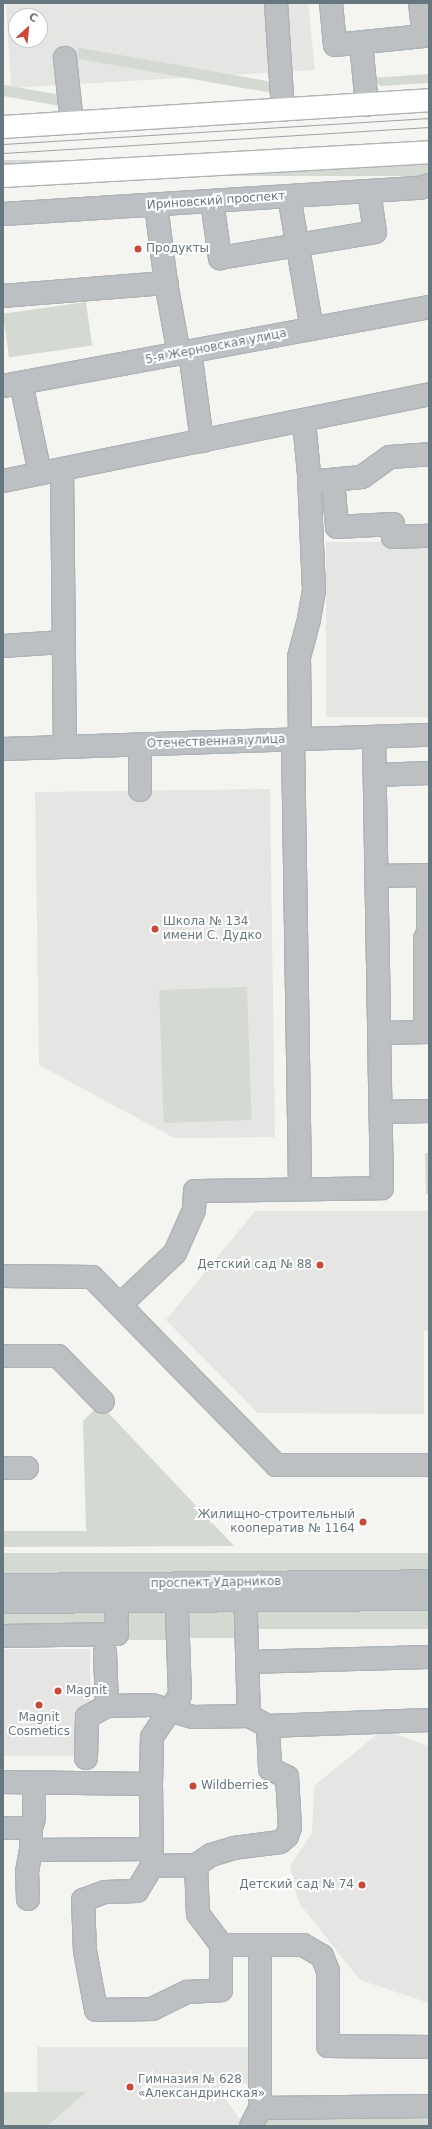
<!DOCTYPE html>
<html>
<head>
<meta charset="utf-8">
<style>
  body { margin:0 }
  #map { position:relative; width:432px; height:2129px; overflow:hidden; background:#f4f4f1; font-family:"DejaVu Sans",sans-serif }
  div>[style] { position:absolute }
  .built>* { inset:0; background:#e5e5e4; transform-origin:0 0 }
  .green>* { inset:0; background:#d4d9d1; transform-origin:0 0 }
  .roads { filter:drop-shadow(1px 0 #aeb3b5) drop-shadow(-1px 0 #aeb3b5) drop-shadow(0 1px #aeb3b5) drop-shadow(0 -1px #aeb3b5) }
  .minor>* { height:22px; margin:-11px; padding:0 11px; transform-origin:11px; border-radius:11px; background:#bcc0c3 }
  .major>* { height:22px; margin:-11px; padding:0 11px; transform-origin:11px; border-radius:11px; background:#fff }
  .tram>* { height:1px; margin:-0.5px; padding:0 0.5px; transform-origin:0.5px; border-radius:0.5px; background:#9ca3a7 }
  .dots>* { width:11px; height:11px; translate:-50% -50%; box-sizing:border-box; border:2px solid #fff; border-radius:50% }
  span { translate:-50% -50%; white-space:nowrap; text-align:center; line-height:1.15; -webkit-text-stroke:4px #fff; paint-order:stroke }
  .street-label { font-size:12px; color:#67777f }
  .poi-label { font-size:12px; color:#67777f }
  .left { translate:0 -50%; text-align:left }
  .right { translate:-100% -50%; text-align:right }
  .frame { position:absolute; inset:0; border:4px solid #67777f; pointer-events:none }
  .north { position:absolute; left:8px; top:8px; width:40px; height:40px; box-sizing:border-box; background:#fff; border:1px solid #c2c9cc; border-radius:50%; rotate:27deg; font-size:11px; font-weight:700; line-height:16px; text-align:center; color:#67777f }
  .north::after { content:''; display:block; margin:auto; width:14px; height:18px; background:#cf4536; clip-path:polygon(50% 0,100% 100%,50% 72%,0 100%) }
</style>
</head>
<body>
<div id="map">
  <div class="built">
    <div style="clip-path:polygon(evenodd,6px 3px,308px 3px,315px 70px,11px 88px,6px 3px,16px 16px,40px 16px,40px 40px,16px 40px,16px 16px)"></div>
    <div style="left:429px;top:542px;width:175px;height:103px;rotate:90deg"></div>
    <div style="clip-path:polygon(270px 789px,275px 1137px,174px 1138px,39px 1065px,35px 792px)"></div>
    <div style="clip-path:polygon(255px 1211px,429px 1211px,429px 1331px,424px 1331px,424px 1414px,258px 1413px,166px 1320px)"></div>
    <div style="left:3px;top:1649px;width:87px;height:107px"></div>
    <div style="clip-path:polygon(384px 1733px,401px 1736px,429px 1746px,429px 2003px,360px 1980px,299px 1903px,290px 1866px,312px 1833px,314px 1786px,376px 1735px)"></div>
    <div style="clip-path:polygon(37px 2047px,250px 2047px,250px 2084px,223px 2084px,223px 2096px,245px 2126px,38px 2126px)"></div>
  </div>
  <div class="green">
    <div style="clip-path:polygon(429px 74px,429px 83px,381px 86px,375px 82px,373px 78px)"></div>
    <div style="left:273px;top:82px;width:11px;height:197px;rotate:100deg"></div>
    <div style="left:61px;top:95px;width:11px;height:58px;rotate:100deg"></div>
    <div style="left:429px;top:160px;width:16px;height:427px;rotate:90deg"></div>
    <div style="left:86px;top:302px;width:44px;height:84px;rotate:82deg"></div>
    <div style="left:247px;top:987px;width:133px;height:88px;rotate:88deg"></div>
    <div style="clip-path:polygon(425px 1153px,429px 1153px,429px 1194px,426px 1194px)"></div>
    <div style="clip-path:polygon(100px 1404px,234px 1546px,3px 1547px,3px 1531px,86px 1531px,83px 1421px)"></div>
    <div style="left:429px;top:1553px;width:21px;height:426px;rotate:90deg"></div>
    <div style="left:429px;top:1610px;width:19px;height:172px;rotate:90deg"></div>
    <div style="left:127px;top:1611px;width:43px;height:29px"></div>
    <div style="left:186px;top:1611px;width:54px;height:27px"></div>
    <div style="left:3px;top:1612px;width:101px;height:13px"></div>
    <div style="clip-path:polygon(3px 2092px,86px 2092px,47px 2126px,3px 2126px)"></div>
    <div style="clip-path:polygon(429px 2114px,429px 2126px,264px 2126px,264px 2117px)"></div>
  </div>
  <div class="roads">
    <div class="minor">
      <div style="left:276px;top:3px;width:107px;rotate:86.3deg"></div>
      <div style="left:331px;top:3px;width:42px;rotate:84.6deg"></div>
      <div style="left:335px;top:45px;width:89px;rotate:-5.8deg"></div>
      <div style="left:424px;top:36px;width:33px;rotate:-97deg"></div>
      <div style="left:361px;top:43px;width:62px;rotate:84.5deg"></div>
      <div style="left:65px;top:58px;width:65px;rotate:83.9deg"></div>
      <div style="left:289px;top:196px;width:135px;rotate:80.2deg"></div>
      <div style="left:212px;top:201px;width:58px;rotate:82deg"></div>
      <div style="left:220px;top:258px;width:157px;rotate:-9.5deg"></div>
      <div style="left:375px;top:232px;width:41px;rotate:-98.3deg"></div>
      <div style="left:156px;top:205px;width:79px;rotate:82.7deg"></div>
      <div style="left:166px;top:283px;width:72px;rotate:79.6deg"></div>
      <div style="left:3px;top:214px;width:418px;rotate:-3.6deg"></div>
      <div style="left:420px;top:188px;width:9px;rotate:-18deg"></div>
      <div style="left:3px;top:296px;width:164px;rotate:-4.6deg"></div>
      <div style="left:190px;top:352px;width:90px;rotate:82.3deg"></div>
      <div style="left:21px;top:383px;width:92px;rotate:78.1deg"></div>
      <div style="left:3px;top:386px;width:433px;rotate:-10.5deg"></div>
      <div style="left:62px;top:469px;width:278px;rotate:89.4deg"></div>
      <div style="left:333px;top:480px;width:47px;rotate:85.1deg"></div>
      <div style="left:337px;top:527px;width:56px;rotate:-3.1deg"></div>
      <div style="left:393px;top:524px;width:13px;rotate:90deg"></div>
      <div style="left:393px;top:537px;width:36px;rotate:-2deg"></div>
      <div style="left:3px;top:481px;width:435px;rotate:-11.5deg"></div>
      <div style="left:319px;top:481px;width:43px;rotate:-5.3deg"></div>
      <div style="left:362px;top:477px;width:34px;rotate:-36deg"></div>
      <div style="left:390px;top:457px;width:39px;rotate:-4deg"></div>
      <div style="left:3px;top:646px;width:60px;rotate:-3.8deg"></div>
      <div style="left:374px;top:737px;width:296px;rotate:89deg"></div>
      <div style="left:293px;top:739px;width:450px;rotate:89.1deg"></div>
      <div style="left:300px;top:739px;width:82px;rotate:-90.7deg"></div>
      <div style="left:299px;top:657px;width:39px;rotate:-75deg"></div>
      <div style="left:309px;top:619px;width:29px;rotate:-80deg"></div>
      <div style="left:314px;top:590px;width:116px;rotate:-92.5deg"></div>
      <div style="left:309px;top:474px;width:53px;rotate:-95.4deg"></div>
      <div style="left:140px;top:745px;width:45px;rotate:90deg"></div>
      <div style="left:3px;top:749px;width:426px;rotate:-1.9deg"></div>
      <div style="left:375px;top:775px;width:54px;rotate:-2.1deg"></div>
      <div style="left:376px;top:876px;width:53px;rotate:-1.1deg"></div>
      <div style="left:425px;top:1032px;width:93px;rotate:-90deg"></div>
      <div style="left:425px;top:939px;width:8px;rotate:-67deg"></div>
      <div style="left:428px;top:932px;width:57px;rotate:-90deg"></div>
      <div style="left:381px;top:1112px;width:48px;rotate:-1.2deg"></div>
      <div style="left:3px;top:1276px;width:89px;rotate:0.6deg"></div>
      <div style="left:92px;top:1277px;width:263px;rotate:45.6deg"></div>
      <div style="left:276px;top:1465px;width:153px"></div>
      <div style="left:120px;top:1305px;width:76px;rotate:-43.4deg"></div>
      <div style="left:175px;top:1253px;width:47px;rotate:-66.2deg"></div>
      <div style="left:194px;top:1210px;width:19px;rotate:-87deg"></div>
      <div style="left:195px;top:1191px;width:187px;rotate:-0.9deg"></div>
      <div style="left:382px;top:1188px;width:155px;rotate:-91.1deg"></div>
      <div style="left:379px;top:1033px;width:50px;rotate:-1.1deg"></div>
      <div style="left:3px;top:1356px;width:55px"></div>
      <div style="left:58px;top:1356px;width:64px;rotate:45.6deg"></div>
      <div style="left:3px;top:1468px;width:24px"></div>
      <div style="left:3px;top:1585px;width:426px;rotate:-0.5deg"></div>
      <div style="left:245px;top:1585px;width:131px;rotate:88.3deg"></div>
      <div style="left:3px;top:1602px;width:426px;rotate:-0.4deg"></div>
      <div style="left:3px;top:1636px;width:114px;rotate:-1deg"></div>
      <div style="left:117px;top:1634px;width:46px;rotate:-91.2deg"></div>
      <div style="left:105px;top:1652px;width:54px;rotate:87.9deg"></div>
      <div style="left:247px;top:1662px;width:182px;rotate:-1.6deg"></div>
      <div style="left:268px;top:1726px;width:43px;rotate:87.3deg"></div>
      <div style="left:270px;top:1769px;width:19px;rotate:25deg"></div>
      <div style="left:287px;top:1777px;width:50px;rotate:86.6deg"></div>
      <div style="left:290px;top:1827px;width:9px;rotate:108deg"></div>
      <div style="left:287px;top:1836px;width:9px;rotate:139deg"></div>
      <div style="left:280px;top:1842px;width:46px;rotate:172.6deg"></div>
      <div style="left:234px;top:1848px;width:24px;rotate:163deg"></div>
      <div style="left:211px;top:1855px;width:18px;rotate:146deg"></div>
      <div style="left:196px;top:1865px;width:49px;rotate:87.7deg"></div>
      <div style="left:198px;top:1914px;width:39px;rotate:53deg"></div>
      <div style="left:221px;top:1945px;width:82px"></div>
      <div style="left:303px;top:1945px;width:22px;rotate:30deg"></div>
      <div style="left:322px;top:1956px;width:16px;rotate:68deg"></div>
      <div style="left:328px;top:1971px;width:75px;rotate:90deg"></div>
      <div style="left:328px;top:2046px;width:101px;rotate:0.6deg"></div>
      <div style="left:86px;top:1758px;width:41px;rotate:-88.6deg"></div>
      <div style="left:87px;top:1717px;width:23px;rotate:-29deg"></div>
      <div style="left:107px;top:1706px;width:45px;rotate:-1.3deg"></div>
      <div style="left:152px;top:1705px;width:43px;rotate:16.3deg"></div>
      <div style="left:193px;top:1717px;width:56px;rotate:-1deg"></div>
      <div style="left:249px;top:1716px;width:21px;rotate:28deg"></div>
      <div style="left:268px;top:1726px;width:161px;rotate:-2.1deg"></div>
      <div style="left:3px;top:1782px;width:148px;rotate:0.8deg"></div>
      <div style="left:151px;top:1784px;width:47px;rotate:-88.8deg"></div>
      <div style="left:152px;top:1737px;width:50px;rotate:-56.3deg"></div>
      <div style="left:180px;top:1695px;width:108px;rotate:-92.1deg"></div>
      <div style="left:151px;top:1784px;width:82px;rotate:89.3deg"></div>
      <div style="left:152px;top:1866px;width:29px;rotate:121deg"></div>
      <div style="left:137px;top:1891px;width:32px;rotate:178deg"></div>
      <div style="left:105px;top:1892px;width:23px;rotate:160deg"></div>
      <div style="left:83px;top:1900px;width:51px;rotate:87.8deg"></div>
      <div style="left:85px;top:1951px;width:60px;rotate:79.4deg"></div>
      <div style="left:96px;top:2010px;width:56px;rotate:-1deg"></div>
      <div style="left:152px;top:2009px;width:39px;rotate:-26deg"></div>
      <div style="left:187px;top:1992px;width:34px;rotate:-3deg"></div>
      <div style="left:221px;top:1990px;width:45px;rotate:-90deg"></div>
      <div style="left:3px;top:1828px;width:28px"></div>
      <div style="left:31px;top:1828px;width:22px;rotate:90deg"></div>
      <div style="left:31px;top:1850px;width:120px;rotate:-0.5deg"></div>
      <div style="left:31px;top:1828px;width:10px;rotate:-73deg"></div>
      <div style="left:34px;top:1818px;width:29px;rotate:-90deg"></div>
      <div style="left:152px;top:1866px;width:44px;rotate:-1.3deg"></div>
      <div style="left:28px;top:1899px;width:27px;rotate:-92deg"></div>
      <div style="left:27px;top:1872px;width:22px;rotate:-80deg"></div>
      <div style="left:260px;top:2108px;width:169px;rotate:-0.7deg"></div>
      <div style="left:251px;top:2126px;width:20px;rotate:-63deg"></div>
      <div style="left:260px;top:2108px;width:163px;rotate:-90deg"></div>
    </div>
    <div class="major">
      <div style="left:3px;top:127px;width:427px;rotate:-3.6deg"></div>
      <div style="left:3px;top:176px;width:427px;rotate:-3.2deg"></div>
    </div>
  </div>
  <div class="tram">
    <div style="left:3px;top:144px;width:427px;rotate:-3.5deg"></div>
    <div style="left:3px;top:153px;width:427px;rotate:-3.5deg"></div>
  </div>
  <div class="dots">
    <div style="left:138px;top:249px;background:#cf4536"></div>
    <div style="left:155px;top:929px;background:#cf4536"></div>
    <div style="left:320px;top:1265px;background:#cf4536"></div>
    <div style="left:363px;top:1522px;background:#cf4536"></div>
    <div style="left:58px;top:1691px;background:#cf4536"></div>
    <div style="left:39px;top:1705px;background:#cf4536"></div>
    <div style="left:193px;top:1786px;background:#cf4536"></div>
    <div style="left:362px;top:1885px;background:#cf4536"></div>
    <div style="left:130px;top:2087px;background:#cf4536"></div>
  </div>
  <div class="street-label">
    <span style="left:216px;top:201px;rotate:-4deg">Ириновский проспект</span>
    <span style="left:216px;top:347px;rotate:-11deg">5-я Жерновская улица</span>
    <span style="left:216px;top:742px;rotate:-2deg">Отечественная улица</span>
    <span style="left:216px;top:1583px;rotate:-1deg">проспект Ударников</span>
  </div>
  <div class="poi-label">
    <span class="left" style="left:146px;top:249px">Продукты</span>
    <span class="left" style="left:163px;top:929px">Школа № 134<br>имени С. Дудко</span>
    <span class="right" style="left:312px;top:1265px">Детский сад № 88</span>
    <span class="right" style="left:355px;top:1522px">Жилищно-строительный<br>кооператив № 1164</span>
    <span class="left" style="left:66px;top:1691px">Magnit</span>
    <span style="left:39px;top:1725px">Magnit<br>Cosmetics</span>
    <span class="left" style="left:201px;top:1786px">Wildberries</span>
    <span class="right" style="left:354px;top:1885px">Детский сад № 74</span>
    <span class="left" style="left:138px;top:2087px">Гимназия № 628<br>«Александринская»</span>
  </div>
  <div class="frame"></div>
  <div class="north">С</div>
</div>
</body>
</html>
